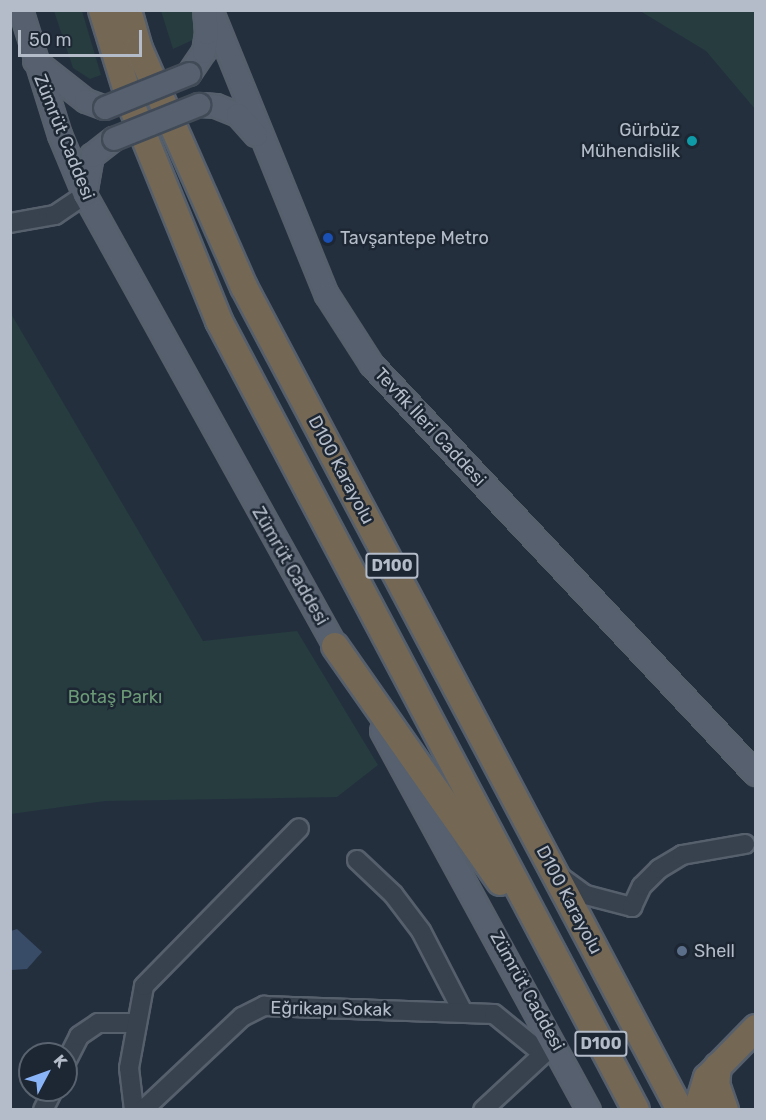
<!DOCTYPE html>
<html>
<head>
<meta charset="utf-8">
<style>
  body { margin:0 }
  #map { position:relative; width:766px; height:1120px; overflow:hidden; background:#242f3e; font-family:Rubik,sans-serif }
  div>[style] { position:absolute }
  .green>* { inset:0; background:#263c3f }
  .water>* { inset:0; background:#394c67 }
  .roads { filter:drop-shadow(2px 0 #565f6c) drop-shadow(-2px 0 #565f6c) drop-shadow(0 2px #565f6c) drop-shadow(0 -2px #565f6c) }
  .minor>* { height:18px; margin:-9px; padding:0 9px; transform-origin:9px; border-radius:9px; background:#38414e }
  .major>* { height:22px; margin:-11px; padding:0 11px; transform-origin:11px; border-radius:11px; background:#56606e }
  .highway>* { height:26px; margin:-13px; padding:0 13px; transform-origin:13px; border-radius:13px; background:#746855 }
  .bridges { filter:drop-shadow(2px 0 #414a57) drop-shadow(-2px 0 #414a57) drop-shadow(0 2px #414a57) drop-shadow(0 -2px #414a57) }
  .major-bridge>* { height:22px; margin:-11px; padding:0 11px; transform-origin:11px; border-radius:11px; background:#56606e }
  .dots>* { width:16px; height:16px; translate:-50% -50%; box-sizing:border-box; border:3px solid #1d2633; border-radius:50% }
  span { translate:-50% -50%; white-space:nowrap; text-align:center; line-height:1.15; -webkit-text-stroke:5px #1d2633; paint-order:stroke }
  .shield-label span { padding:2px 4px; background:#1d2633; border:2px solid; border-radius:4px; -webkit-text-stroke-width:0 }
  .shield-label { font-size:16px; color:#b4bcc9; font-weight:700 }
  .poi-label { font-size:18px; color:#b4bcc9 }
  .right { translate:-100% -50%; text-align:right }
  .left { translate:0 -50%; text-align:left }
  .street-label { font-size:18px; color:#b4bcc9 }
  .park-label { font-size:18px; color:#6b9a76 }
  .frame { position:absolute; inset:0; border:12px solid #b4bcc9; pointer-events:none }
  .north { position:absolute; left:18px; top:1042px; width:60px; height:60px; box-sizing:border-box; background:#1d2633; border:2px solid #59626f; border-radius:50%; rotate:49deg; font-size:16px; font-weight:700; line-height:24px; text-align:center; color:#b4bcc9 }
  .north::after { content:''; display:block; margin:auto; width:21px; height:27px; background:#8ab4f8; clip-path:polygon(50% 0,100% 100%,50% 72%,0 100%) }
  .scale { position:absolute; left:18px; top:30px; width:124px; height:27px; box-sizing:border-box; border:3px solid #b4bcc9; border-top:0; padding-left:8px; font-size:18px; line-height:21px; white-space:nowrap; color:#b4bcc9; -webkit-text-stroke:4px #1d2633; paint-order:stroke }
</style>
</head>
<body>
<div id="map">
  <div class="green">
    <div style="clip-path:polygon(54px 11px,82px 11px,101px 75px,90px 79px,73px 68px)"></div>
    <div style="clip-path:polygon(161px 11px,198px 11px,197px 38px,173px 49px)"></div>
    <div style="clip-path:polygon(640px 11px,755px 11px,755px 109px,706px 51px)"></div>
    <div style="clip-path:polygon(10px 312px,203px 641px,297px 631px,378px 765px,337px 797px,105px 801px,11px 814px)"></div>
  </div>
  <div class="water">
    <div style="clip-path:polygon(17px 929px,42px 952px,27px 969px,11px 970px,11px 931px)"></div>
  </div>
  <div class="roads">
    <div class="minor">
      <div style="left:10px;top:223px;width:46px;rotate:-10.1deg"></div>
      <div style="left:55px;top:215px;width:36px;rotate:-34deg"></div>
      <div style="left:357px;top:860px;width:50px;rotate:43.4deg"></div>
      <div style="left:393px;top:894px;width:46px;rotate:52.9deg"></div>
      <div style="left:421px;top:931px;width:91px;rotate:62.6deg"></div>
      <div style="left:558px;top:875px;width:34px;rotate:36deg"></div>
      <div style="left:586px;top:895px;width:48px;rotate:14.6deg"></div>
      <div style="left:632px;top:907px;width:23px;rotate:-65deg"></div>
      <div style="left:642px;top:886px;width:24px;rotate:-45deg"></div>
      <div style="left:659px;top:869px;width:27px;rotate:-31deg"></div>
      <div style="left:682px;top:855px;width:64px;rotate:-9.9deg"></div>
      <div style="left:66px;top:1062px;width:29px;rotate:-63deg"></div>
      <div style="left:79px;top:1036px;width:23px;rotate:-34deg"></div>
      <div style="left:98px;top:1023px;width:39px"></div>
      <div style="left:43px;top:1110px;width:22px;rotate:-63deg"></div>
      <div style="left:134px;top:1110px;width:42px;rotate:-96.8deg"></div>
      <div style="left:129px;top:1068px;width:83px;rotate:-79.6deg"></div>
      <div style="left:144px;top:986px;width:221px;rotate:-45.5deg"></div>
      <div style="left:143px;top:1110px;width:136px;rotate:-43.2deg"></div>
      <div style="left:242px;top:1017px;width:25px;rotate:-27deg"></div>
      <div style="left:264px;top:1006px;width:230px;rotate:2deg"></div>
      <div style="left:494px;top:1014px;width:63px;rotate:39.2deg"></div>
      <div style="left:483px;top:1110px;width:94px;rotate:-42.8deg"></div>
    </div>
    <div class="major">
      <div style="left:21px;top:10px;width:131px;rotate:72.7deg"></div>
      <div style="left:60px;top:135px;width:65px;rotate:67.4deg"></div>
      <div style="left:85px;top:195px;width:532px;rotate:60.98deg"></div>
      <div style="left:211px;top:10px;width:308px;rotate:67.9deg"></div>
      <div style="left:327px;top:295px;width:83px;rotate:57.3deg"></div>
      <div style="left:372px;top:365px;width:561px;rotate:46.81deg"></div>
      <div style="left:35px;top:61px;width:65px;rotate:38.1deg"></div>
      <div style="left:86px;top:101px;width:20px;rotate:20deg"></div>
      <div style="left:189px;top:74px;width:27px;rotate:-56deg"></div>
      <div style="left:204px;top:52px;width:19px;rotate:-81deg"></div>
      <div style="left:207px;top:33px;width:23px;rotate:-95deg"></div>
      <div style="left:199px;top:105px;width:17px;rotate:3deg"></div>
      <div style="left:216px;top:106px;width:24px;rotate:22deg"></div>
      <div style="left:238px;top:115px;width:27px;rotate:48deg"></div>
      <div style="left:85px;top:195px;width:40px;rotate:-80deg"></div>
      <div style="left:92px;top:156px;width:28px;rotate:-38deg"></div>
      <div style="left:382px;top:731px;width:432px;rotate:61.4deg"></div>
    </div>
    <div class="highway">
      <div style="left:102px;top:10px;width:98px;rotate:72.9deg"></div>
      <div style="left:131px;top:104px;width:234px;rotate:67.9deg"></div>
      <div style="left:219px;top:321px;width:892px;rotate:62.14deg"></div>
      <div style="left:128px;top:10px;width:41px;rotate:74.2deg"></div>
      <div style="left:139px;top:49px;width:260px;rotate:66.2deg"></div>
      <div style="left:244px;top:287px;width:931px;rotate:62.09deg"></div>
      <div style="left:335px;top:646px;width:288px;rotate:55deg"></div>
      <div style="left:718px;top:1066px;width:18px;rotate:96deg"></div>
      <div style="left:716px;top:1084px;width:28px;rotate:71deg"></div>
      <div style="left:697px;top:1110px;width:34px;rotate:-73deg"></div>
      <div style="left:707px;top:1078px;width:70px;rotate:-45.6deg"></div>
    </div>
  </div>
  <div class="bridges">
    <div class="major-bridge">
      <div style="left:105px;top:108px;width:91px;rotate:-22deg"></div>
      <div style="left:114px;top:139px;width:92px;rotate:-21.8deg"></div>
    </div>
  </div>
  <div class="dots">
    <div style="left:692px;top:141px;background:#0f9aa8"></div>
    <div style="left:328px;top:238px;background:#1a4fb4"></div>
    <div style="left:682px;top:951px;background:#5c6f8a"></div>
  </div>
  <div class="shield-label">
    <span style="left:392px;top:566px">D100</span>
    <span style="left:601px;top:1044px">D100</span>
  </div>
  <div class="poi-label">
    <span class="right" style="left:680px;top:141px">Gürbüz<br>Mühendislik</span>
    <span class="left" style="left:340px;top:238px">Tavşantepe Metro</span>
    <span class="left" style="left:694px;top:951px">Shell</span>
  </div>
  <div class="street-label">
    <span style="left:64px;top:137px;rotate:68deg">Zümrüt Caddesi</span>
    <span style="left:430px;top:427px;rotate:47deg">Tevfik İleri Caddesi</span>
    <span style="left:341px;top:470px;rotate:62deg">D100 Karayolu</span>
    <span style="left:290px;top:566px;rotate:60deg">Zümrüt Caddesi</span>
    <span style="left:569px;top:900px;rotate:62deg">D100 Karayolu</span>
    <span style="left:527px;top:991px;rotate:61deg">Zümrüt Caddesi</span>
    <span style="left:331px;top:1009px;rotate:1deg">Eğrikapı Sokak</span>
  </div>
  <div class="park-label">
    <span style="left:115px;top:697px">Botaş Parkı</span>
  </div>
  <div class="frame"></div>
  <div class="north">K</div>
  <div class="scale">50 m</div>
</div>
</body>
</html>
